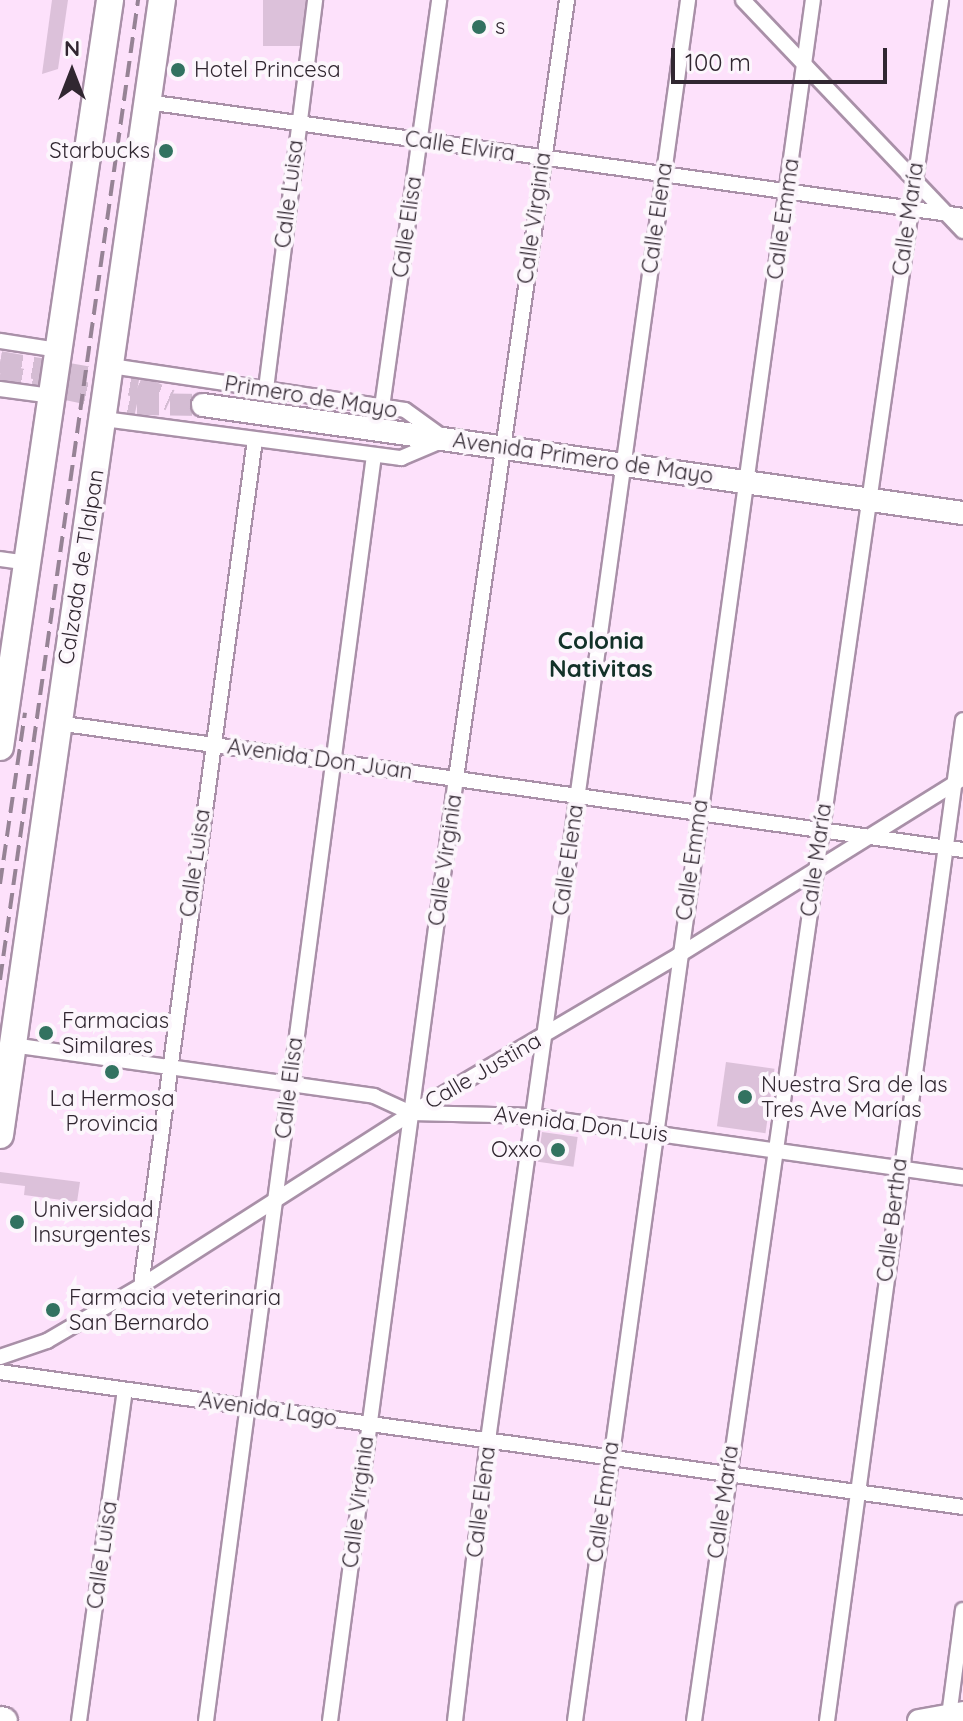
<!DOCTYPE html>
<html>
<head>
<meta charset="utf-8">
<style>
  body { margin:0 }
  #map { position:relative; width:963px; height:1721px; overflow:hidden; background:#fde1fb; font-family:Quicksand,sans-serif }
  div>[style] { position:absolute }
  .building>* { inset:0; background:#dcc1da; transform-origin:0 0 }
  .primary-tunnel>* { height:22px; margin-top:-11px; transform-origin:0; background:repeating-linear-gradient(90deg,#d4bcd3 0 22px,transparent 0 33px) }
  .roads { filter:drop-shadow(2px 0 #a990a8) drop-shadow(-2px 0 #a990a8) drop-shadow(0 2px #a990a8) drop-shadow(0 -2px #a990a8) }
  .street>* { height:14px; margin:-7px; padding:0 7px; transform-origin:7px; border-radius:7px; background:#fff }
  .primary>* { height:22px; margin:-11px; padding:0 11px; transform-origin:11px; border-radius:11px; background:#fff }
  .highway>* { height:26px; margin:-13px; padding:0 13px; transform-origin:13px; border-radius:13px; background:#fff }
  .rail>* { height:4px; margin-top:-2px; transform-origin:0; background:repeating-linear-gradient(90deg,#968395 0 16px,transparent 0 24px) }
  .dots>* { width:22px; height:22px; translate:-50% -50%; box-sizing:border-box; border:4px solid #fcf6fc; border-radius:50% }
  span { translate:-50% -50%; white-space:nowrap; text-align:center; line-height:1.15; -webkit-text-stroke:8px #fcf6fc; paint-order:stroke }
  .poi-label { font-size:22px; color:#312731 }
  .left { translate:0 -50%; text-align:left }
  .right { translate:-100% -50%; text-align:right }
  .street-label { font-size:22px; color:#312731 }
  .neighbourhood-label { font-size:24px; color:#123128; font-weight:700 }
  .north { position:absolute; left:32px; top:32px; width:80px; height:80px; -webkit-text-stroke:6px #fcf6fc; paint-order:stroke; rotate:0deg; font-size:22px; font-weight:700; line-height:32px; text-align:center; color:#312731 }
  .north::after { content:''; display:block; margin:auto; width:28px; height:36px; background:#312731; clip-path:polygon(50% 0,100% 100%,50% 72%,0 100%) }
  .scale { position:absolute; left:671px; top:48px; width:216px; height:36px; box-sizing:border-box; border:4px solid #312731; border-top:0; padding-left:10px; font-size:24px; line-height:28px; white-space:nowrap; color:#312731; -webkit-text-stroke:6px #fcf6fc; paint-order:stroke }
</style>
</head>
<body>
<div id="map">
  <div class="building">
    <div style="clip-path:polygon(52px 0,68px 0,58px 69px,42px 74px)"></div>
    <div style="left:263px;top:0;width:46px;height:46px"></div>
    <div style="clip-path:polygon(474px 19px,486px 21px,484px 34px,472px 35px)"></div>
    <div style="left:726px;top:1062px;width:49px;height:65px;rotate:8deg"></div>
    <div style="left:542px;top:1132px;width:36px;height:30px;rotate:8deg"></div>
    <div style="clip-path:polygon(0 1172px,80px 1182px,77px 1202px,24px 1195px,25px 1186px,0 1183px)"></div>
  </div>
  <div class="primary-tunnel">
    <div style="left:0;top:362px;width:140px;rotate:9.9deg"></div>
    <div style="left:138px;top:386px;width:35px;rotate:24deg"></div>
    <div style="left:0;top:375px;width:140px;rotate:12deg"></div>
    <div style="left:137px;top:404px;width:66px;rotate:0.9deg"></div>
  </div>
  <div class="roads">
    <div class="street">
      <div style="left:743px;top:0;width:319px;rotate:46.4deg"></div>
      <div style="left:147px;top:102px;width:824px;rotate:7.95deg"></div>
      <div style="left:0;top:341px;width:59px;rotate:8.8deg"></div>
      <div style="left:111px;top:366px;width:297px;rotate:8.5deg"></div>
      <div style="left:405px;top:410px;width:44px;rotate:35.8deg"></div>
      <div style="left:0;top:389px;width:51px;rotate:7.8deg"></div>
      <div style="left:266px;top:389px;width:392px;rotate:-82.8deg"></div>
      <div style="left:382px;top:407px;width:411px;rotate:-82deg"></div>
      <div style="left:104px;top:419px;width:300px;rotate:7.5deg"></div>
      <div style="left:401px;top:458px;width:43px;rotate:-23deg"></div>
      <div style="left:0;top:559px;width:28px;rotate:8deg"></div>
      <div style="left:57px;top:723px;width:915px;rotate:7.98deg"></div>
      <div style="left:12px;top:1045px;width:366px;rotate:8deg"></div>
      <div style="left:374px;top:1096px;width:41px;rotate:24.7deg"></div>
      <div style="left:411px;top:1113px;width:121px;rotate:1.4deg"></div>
      <div style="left:532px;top:1116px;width:435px;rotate:8.1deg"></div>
      <div style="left:141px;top:1286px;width:854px;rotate:-82.33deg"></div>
      <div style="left:0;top:1357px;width:50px;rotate:-18.8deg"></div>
      <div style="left:47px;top:1341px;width:109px;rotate:-30.3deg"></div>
      <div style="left:141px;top:1286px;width:321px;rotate:-32.6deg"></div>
      <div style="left:411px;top:1113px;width:311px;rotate:-30.5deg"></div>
      <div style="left:679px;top:955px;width:335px;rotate:-31.9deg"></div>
      <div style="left:0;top:1372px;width:972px;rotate:7.98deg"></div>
      <div style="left:949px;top:1716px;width:107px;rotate:-82.5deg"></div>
      <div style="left:79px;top:1721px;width:334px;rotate:-82.1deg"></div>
      <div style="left:206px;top:1721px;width:1277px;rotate:-82.44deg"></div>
      <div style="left:330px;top:1721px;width:951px;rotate:-82.39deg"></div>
      <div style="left:456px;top:778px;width:786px;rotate:-81.88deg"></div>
      <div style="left:455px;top:1721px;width:283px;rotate:-83.3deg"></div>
      <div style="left:488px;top:1440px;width:1454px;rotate:-82.09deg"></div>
      <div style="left:575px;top:1721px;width:1737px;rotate:-82.13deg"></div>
      <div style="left:694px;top:1721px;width:1739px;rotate:-81.83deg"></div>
      <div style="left:827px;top:1721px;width:1010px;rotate:-82.26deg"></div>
    </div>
    <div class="primary">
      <div style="left:203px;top:405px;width:768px;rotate:8.09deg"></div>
      <div style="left:919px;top:1721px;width:45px;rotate:-10.3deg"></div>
    </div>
    <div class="highway">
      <div style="left:0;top:747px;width:755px;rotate:-81.62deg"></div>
      <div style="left:0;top:1135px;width:1147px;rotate:-81.88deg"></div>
      <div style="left:0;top:1720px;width:4px;rotate:14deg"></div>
    </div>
  </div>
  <div class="rail">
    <div style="left:0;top:884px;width:173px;rotate:-81.7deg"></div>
    <div style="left:0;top:980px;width:990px;rotate:-81.98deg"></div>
  </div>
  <div class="dots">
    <div style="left:479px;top:27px;background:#327260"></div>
    <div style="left:178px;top:70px;background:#327260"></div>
    <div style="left:166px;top:151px;background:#327260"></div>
    <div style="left:46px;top:1033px;background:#327260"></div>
    <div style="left:112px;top:1072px;background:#327260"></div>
    <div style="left:745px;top:1097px;background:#327260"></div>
    <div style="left:558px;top:1150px;background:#327260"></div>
    <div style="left:17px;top:1222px;background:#327260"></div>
    <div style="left:53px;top:1310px;background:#327260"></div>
  </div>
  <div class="poi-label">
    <span class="left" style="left:495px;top:27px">s</span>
    <span class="left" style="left:194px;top:70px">Hotel Princesa</span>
    <span class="right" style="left:150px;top:151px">Starbucks</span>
    <span class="left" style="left:62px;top:1033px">Farmacias<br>Similares</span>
    <span class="left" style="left:761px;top:1097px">Nuestra Sra de las<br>Tres Ave Marías</span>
    <span style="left:112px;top:1111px">La Hermosa<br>Provincia</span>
    <span class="right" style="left:542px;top:1150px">Oxxo</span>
    <span class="left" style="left:33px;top:1222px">Universidad<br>Insurgentes</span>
    <span class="left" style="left:69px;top:1310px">Farmacia veterinaria<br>San Bernardo</span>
  </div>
  <div class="street-label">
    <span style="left:460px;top:146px;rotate:8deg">Calle Elvira</span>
    <span style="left:289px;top:194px;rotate:-83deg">Calle Luisa</span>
    <span style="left:534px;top:218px;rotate:-82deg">Calle Virginia</span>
    <span style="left:657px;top:218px;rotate:-82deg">Calle Elena</span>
    <span style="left:783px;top:219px;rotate:-82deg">Calle Emma</span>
    <span style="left:908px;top:219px;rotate:-82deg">Calle María</span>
    <span style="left:407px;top:227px;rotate:-82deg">Calle Elisa</span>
    <span style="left:311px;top:397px;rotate:9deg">Primero de Mayo</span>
    <span style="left:583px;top:458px;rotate:8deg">Avenida Primero de Mayo</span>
    <span style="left:81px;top:567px;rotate:-81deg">Calzada de Tlalpan</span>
    <span style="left:320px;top:759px;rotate:8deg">Avenida Don Juan</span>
    <span style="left:445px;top:860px;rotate:-82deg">Calle Virginia</span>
    <span style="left:568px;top:860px;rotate:-82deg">Calle Elena</span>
    <span style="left:692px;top:860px;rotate:-82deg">Calle Emma</span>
    <span style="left:816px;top:860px;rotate:-82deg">Calle María</span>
    <span style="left:195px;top:863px;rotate:-82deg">Calle Luisa</span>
    <span style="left:483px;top:1071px;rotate:-30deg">Calle Justina</span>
    <span style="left:289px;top:1088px;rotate:-83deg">Calle Elisa</span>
    <span style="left:581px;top:1124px;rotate:7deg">Avenida Don Luis</span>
    <span style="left:892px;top:1220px;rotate:-83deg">Calle Bertha</span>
    <span style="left:268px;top:1409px;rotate:8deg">Avenida Lago</span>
    <span style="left:358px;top:1502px;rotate:-83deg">Calle Virginia</span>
    <span style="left:481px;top:1502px;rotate:-83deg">Calle Elena</span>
    <span style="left:603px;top:1502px;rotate:-82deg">Calle Emma</span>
    <span style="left:723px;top:1502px;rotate:-82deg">Calle María</span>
    <span style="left:102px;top:1555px;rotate:-82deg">Calle Luisa</span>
  </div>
  <div class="neighbourhood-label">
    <span style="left:601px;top:655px">Colonia<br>Nativitas</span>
  </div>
  <div class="north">N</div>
  <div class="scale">100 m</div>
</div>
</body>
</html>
